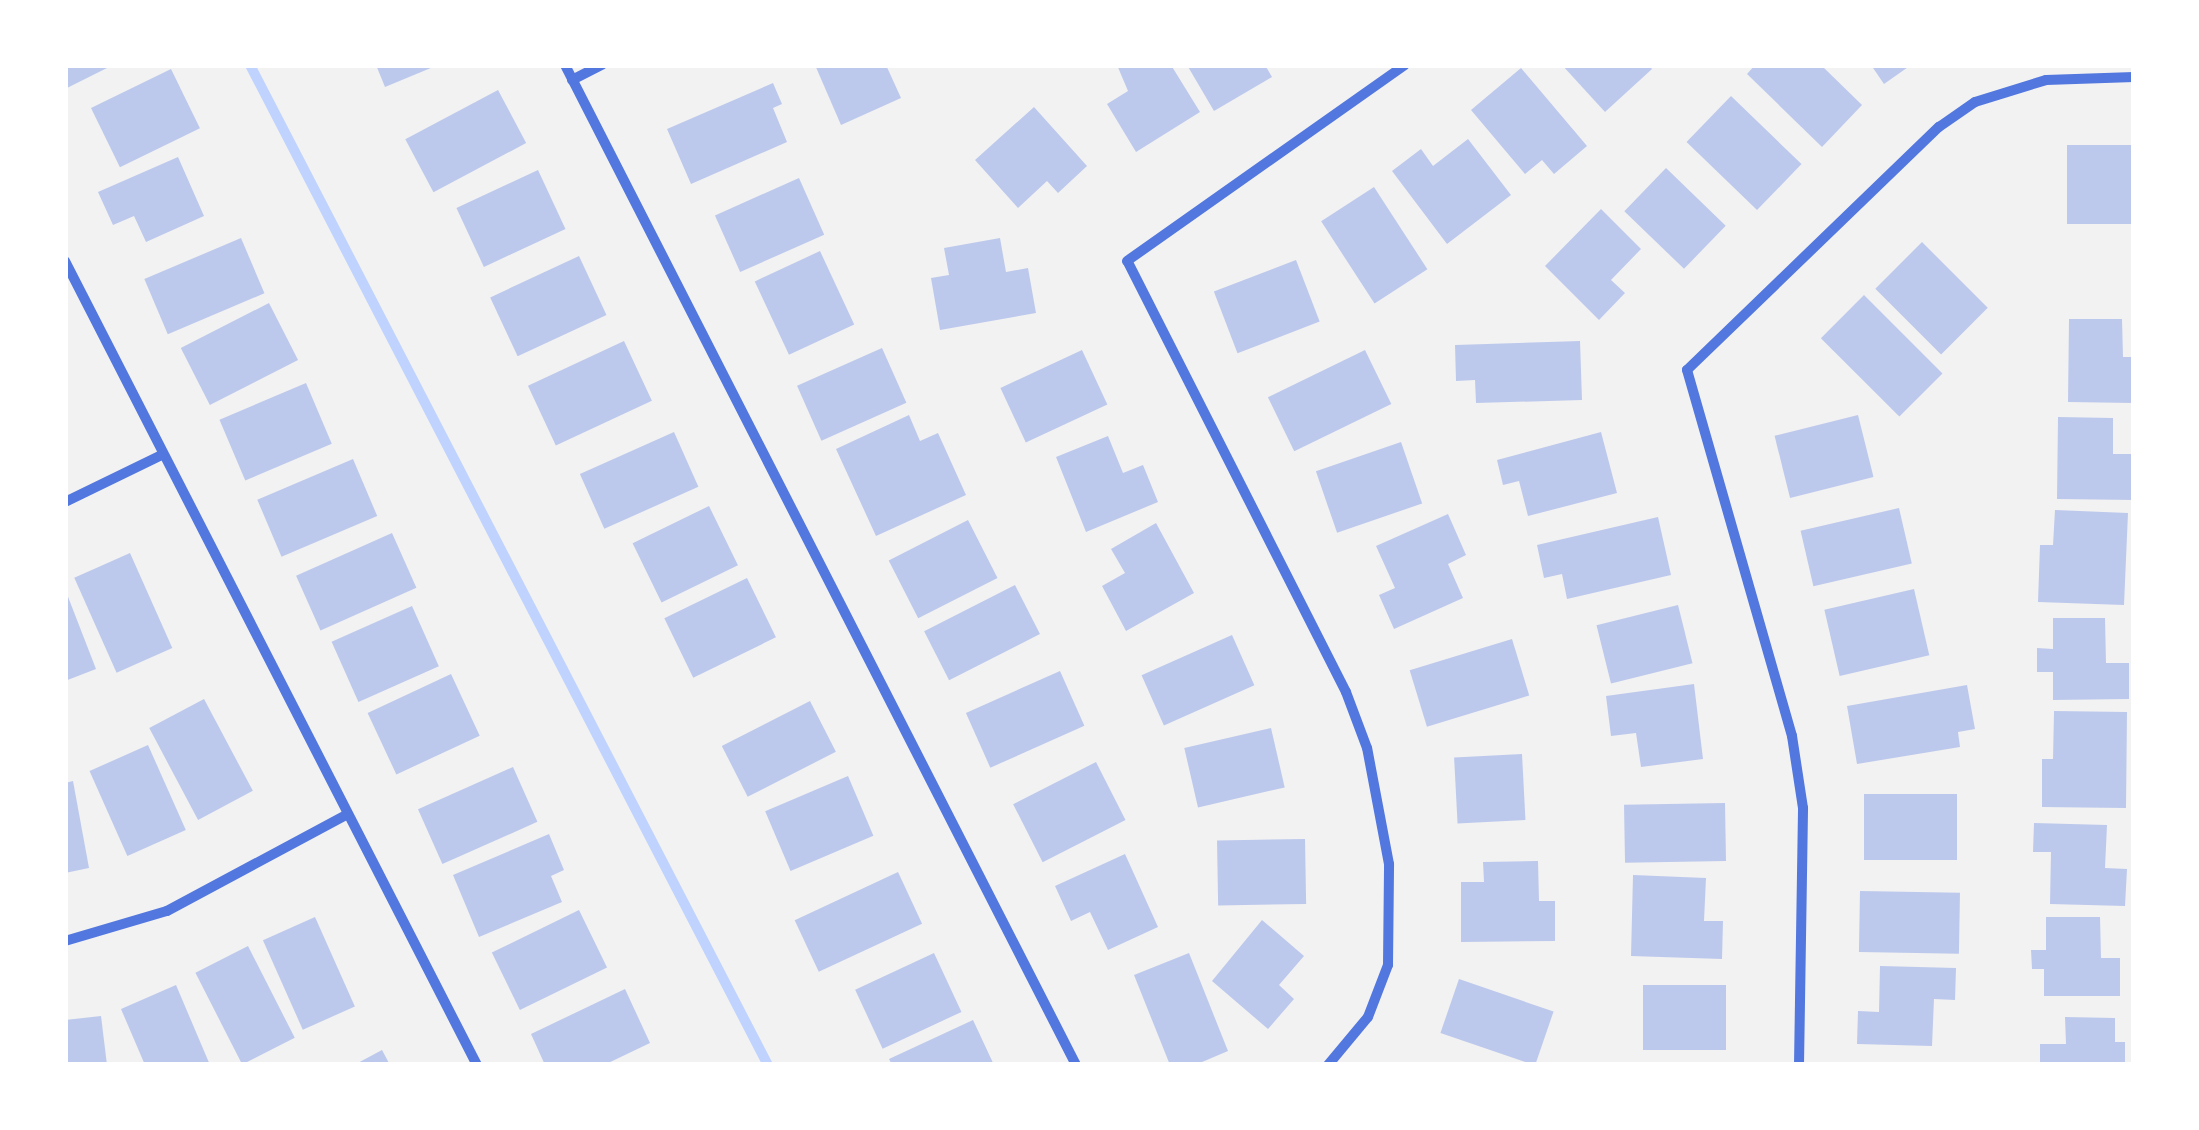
<!DOCTYPE html>
<html>
<head>
<meta charset="utf-8">
<style>
  body { margin:0 }
  #map { position:relative; width:2199px; height:1130px; overflow:hidden; background:#f2f2f2; font-family:Arial,sans-serif }
  div>[style] { position:absolute }
  .stream>* { height:10px; margin:-5px; padding:0 5px; transform-origin:5px; border-radius:5px; background:#bfd3fe }
  .building>* { inset:0; background:#bdc9ec; transform-origin:0 0 }
  .minor>* { height:10px; margin:-5px; padding:0 5px; transform-origin:5px; border-radius:5px; background:#5277de }
  span { translate:-50% -50%; white-space:nowrap; text-align:center; line-height:1.15; -webkit-text-stroke:8px #fff; paint-order:stroke }
  .frame { position:absolute; inset:0; border:68px solid #fff; pointer-events:none }
</style>
</head>
<body>
<div id="map">
  <div class="stream">
    <div style="left:250px;top:65px;width:1126px;rotate:62.62deg"></div>
  </div>
  <div class="building">
    <div style="clip-path:polygon(65px 65px,113px 65px,65px 89px)"></div>
    <div style="clip-path:polygon(376px 65px,438px 65px,385px 87px)"></div>
    <div style="clip-path:polygon(815px 65px,886px 65px,901px 98px,841px 125px)"></div>
    <div style="clip-path:polygon(1117px 65px,1171px 65px,1200px 112px,1136px 152px,1107px 104px,1128px 91px)"></div>
    <div style="clip-path:polygon(1187px 65px,1265px 65px,1272px 77px,1214px 111px)"></div>
    <div style="clip-path:polygon(1562px 65px,1649px 65px,1652px 69px,1605px 112px)"></div>
    <div style="clip-path:polygon(1755px 65px,1821px 65px,1862px 105px,1822px 147px,1747px 74px)"></div>
    <div style="clip-path:polygon(1871px 65px,1911px 65px,1884px 84px)"></div>
    <div style="clip-path:polygon(1521px 68px,1587px 146px,1554px 174px,1542px 160px,1525px 174px,1471px 110px)"></div>
    <div style="left:171px;top:69px;width:66px;height:89px;rotate:64deg"></div>
    <div style="clip-path:polygon(773px 83px,782px 104px,773px 108px,787px 142px,691px 184px,667px 129px)"></div>
    <div style="left:498px;top:90px;width:60px;height:105px;rotate:62deg"></div>
    <div style="left:1731px;top:96px;width:98px;height:64px;rotate:44deg"></div>
    <div style="clip-path:polygon(1034px 107px,1087px 166px,1058px 193px,1047px 181px,1018px 208px,975px 160px)"></div>
    <div style="clip-path:polygon(1468px 139px,1511px 195px,1447px 244px,1392px 171px,1421px 149px,1433px 166px)"></div>
    <div style="left:2134px;top:145px;width:79px;height:67px;rotate:90deg"></div>
    <div style="clip-path:polygon(178px 157px,204px 216px,146px 242px,134px 216px,113px 225px,98px 192px)"></div>
    <div style="left:1666px;top:168px;width:83px;height:60px;rotate:44deg"></div>
    <div style="left:538px;top:170px;width:65px;height:90px;rotate:65deg"></div>
    <div style="left:799px;top:178px;width:62px;height:92px;rotate:66deg"></div>
    <div style="left:1374px;top:187px;width:98px;height:63px;rotate:57deg"></div>
    <div style="clip-path:polygon(1601px 209px,1641px 249px,1611px 280px,1625px 293px,1599px 320px,1545px 266px)"></div>
    <div style="left:241px;top:238px;width:60px;height:105px;rotate:67deg"></div>
    <div style="clip-path:polygon(1000px 238px,1006px 272px,1028px 268px,1036px 313px,940px 330px,931px 278px,949px 275px,944px 248px)"></div>
    <div style="left:1922px;top:242px;width:93px;height:66px;rotate:45deg"></div>
    <div style="left:820px;top:251px;width:81px;height:72px;rotate:65deg"></div>
    <div style="left:579px;top:256px;width:65px;height:98px;rotate:65deg"></div>
    <div style="left:1296px;top:260px;width:66px;height:88px;rotate:69deg"></div>
    <div style="left:1864px;top:295px;width:111px;height:61px;rotate:45deg"></div>
    <div style="left:269px;top:303px;width:64px;height:99px;rotate:63deg"></div>
    <div style="clip-path:polygon(2069px 319px,2122px 319px,2123px 357px,2134px 357px,2134px 403px,2068px 402px)"></div>
    <div style="left:624px;top:341px;width:66px;height:106px;rotate:65deg"></div>
    <div style="clip-path:polygon(1580px 341px,1582px 400px,1476px 403px,1475px 380px,1456px 381px,1455px 345px)"></div>
    <div style="left:882px;top:348px;width:60px;height:93px;rotate:66deg"></div>
    <div style="left:1082px;top:350px;width:60px;height:90px;rotate:65deg"></div>
    <div style="left:1365px;top:350px;width:60px;height:108px;rotate:64deg"></div>
    <div style="left:306px;top:383px;width:66px;height:94px;rotate:67deg"></div>
    <div style="clip-path:polygon(909px 415px,920px 441px,938px 433px,966px 495px,876px 536px,836px 449px)"></div>
    <div style="left:1858px;top:415px;width:64px;height:86px;rotate:76deg"></div>
    <div style="clip-path:polygon(2058px 417px,2113px 418px,2113px 454px,2134px 454px,2134px 500px,2057px 499px)"></div>
    <div style="left:674px;top:432px;width:60px;height:103px;rotate:66deg"></div>
    <div style="clip-path:polygon(1601px 432px,1617px 493px,1528px 516px,1519px 481px,1503px 485px,1497px 460px)"></div>
    <div style="clip-path:polygon(1108px 436px,1123px 473px,1143px 465px,1158px 502px,1086px 532px,1056px 457px)"></div>
    <div style="left:1401px;top:442px;width:65px;height:90px;rotate:71deg"></div>
    <div style="left:353px;top:459px;width:62px;height:104px;rotate:67deg"></div>
    <div style="left:709px;top:506px;width:66px;height:85px;rotate:64deg"></div>
    <div style="left:1899px;top:508px;width:57px;height:101px;rotate:77deg"></div>
    <div style="clip-path:polygon(2055px 510px,2128px 513px,2124px 605px,2038px 602px,2040px 545px,2053px 545px)"></div>
    <div style="clip-path:polygon(1448px 514px,1466px 555px,1448px 564px,1463px 598px,1394px 629px,1379px 595px,1395px 588px,1376px 546px)"></div>
    <div style="clip-path:polygon(1658px 517px,1671px 575px,1567px 599px,1562px 574px,1544px 578px,1537px 545px)"></div>
    <div style="left:968px;top:520px;width:65px;height:89px;rotate:63deg"></div>
    <div style="clip-path:polygon(1156px 523px,1194px 593px,1126px 631px,1102px 586px,1125px 573px,1111px 549px)"></div>
    <div style="left:392px;top:533px;width:60px;height:105px;rotate:66deg"></div>
    <div style="left:130px;top:553px;width:104px;height:61px;rotate:66deg"></div>
    <div style="left:747px;top:578px;width:66px;height:92px;rotate:64deg"></div>
    <div style="left:1015px;top:585px;width:55px;height:102px;rotate:63deg"></div>
    <div style="clip-path:polygon(65px 589px,96px 669px,65px 681px)"></div>
    <div style="left:1914px;top:589px;width:68px;height:92px;rotate:77deg"></div>
    <div style="left:1678px;top:605px;width:60px;height:84px;rotate:76deg"></div>
    <div style="left:412px;top:606px;width:66px;height:88px;rotate:66deg"></div>
    <div style="clip-path:polygon(2053px 618px,2105px 618px,2106px 663px,2129px 663px,2129px 699px,2053px 700px,2053px 672px,2037px 672px,2037px 648px,2053px 649px)"></div>
    <div style="left:1232px;top:635px;width:55px;height:99px;rotate:66deg"></div>
    <div style="left:1512px;top:639px;width:59px;height:107px;rotate:73deg"></div>
    <div style="left:1060px;top:671px;width:60px;height:103px;rotate:66deg"></div>
    <div style="left:451px;top:674px;width:68px;height:92px;rotate:65deg"></div>
    <div style="clip-path:polygon(1694px 684px,1703px 759px,1641px 767px,1636px 733px,1611px 736px,1606px 696px)"></div>
    <div style="clip-path:polygon(1967px 685px,1975px 729px,1958px 732px,1960px 747px,1857px 764px,1847px 706px)"></div>
    <div style="left:204px;top:699px;width:104px;height:62px;rotate:62deg"></div>
    <div style="left:810px;top:701px;width:57px;height:99px;rotate:63deg"></div>
    <div style="clip-path:polygon(2054px 711px,2127px 712px,2126px 808px,2042px 807px,2042px 759px,2053px 759px)"></div>
    <div style="left:1271px;top:728px;width:61px;height:89px;rotate:77deg"></div>
    <div style="left:148px;top:745px;width:93px;height:64px;rotate:66deg"></div>
    <div style="left:1522px;top:754px;width:66px;height:68px;rotate:87deg"></div>
    <div style="left:1096px;top:762px;width:65px;height:93px;rotate:63deg"></div>
    <div style="left:513px;top:767px;width:60px;height:104px;rotate:66deg"></div>
    <div style="left:848px;top:776px;width:65px;height:90px;rotate:67deg"></div>
    <div style="clip-path:polygon(73px 781px,89px 868px,65px 873px,65px 783px)"></div>
    <div style="left:1864px;top:794px;width:93px;height:66px"></div>
    <div style="left:1725px;top:803px;width:58px;height:101px;rotate:89deg"></div>
    <div style="clip-path:polygon(2034px 823px,2107px 825px,2105px 868px,2127px 869px,2125px 906px,2050px 904px,2051px 852px,2033px 852px)"></div>
    <div style="clip-path:polygon(549px 834px,564px 870px,551px 876px,562px 902px,479px 937px,453px 875px)"></div>
    <div style="left:1305px;top:839px;width:65px;height:88px;rotate:89deg"></div>
    <div style="clip-path:polygon(1125px 854px,1158px 927px,1108px 950px,1090px 912px,1071px 921px,1055px 886px)"></div>
    <div style="clip-path:polygon(1538px 861px,1539px 901px,1555px 901px,1555px 941px,1461px 942px,1461px 882px,1484px 882px,1483px 862px)"></div>
    <div style="left:898px;top:872px;width:57px;height:114px;rotate:65deg"></div>
    <div style="clip-path:polygon(1633px 875px,1706px 878px,1704px 921px,1723px 921px,1722px 959px,1631px 956px)"></div>
    <div style="left:1860px;top:891px;width:100px;height:61px;rotate:1deg"></div>
    <div style="left:579px;top:910px;width:64px;height:97px;rotate:64deg"></div>
    <div style="left:315px;top:917px;width:98px;height:57px;rotate:66deg"></div>
    <div style="clip-path:polygon(2046px 917px,2100px 917px,2101px 958px,2120px 958px,2120px 996px,2044px 996px,2044px 969px,2032px 969px,2031px 950px,2046px 950px)"></div>
    <div style="clip-path:polygon(1262px 920px,1304px 956px,1279px 985px,1294px 999px,1268px 1029px,1212px 981px)"></div>
    <div style="left:248px;top:946px;width:103px;height:59px;rotate:63deg"></div>
    <div style="left:934px;top:953px;width:65px;height:87px;rotate:65deg"></div>
    <div style="clip-path:polygon(1189px 953px,1228px 1051px,1195px 1065px,1170px 1065px,1134px 975px)"></div>
    <div style="clip-path:polygon(1880px 966px,1956px 968px,1955px 1000px,1934px 999px,1932px 1046px,1857px 1044px,1858px 1011px,1879px 1012px)"></div>
    <div style="left:1459px;top:979px;width:100px;height:57px;rotate:19deg"></div>
    <div style="clip-path:polygon(176px 985px,210px 1065px,145px 1065px,121px 1009px)"></div>
    <div style="left:1726px;top:985px;width:65px;height:83px;rotate:90deg"></div>
    <div style="clip-path:polygon(625px 989px,650px 1043px,604px 1065px,545px 1065px,531px 1034px)"></div>
    <div style="clip-path:polygon(101px 1016px,107px 1065px,65px 1065px,65px 1020px)"></div>
    <div style="clip-path:polygon(2065px 1017px,2115px 1018px,2115px 1042px,2125px 1042px,2125px 1065px,2040px 1065px,2040px 1044px,2066px 1044px)"></div>
    <div style="clip-path:polygon(973px 1020px,994px 1065px,892px 1065px,889px 1059px)"></div>
    <div style="clip-path:polygon(382px 1050px,390px 1065px,354px 1065px)"></div>
  </div>
  <div class="minor">
    <div style="left:565px;top:65px;width:1123px;rotate:62.93deg"></div>
    <div style="left:572px;top:80px;width:34px;rotate:-27deg"></div>
    <div style="left:65px;top:261px;width:903px;rotate:62.87deg"></div>
    <div style="left:65px;top:502px;width:108px;rotate:-25.9deg"></div>
    <div style="left:65px;top:941px;width:106px;rotate:-16.4deg"></div>
    <div style="left:167px;top:911px;width:205px;rotate:-28.2deg"></div>
    <div style="left:1328px;top:1065px;width:62px;rotate:-50.2deg"></div>
    <div style="left:1368px;top:1017px;width:56px;rotate:-69deg"></div>
    <div style="left:1388px;top:965px;width:101px;rotate:-89.4deg"></div>
    <div style="left:1389px;top:864px;width:118px;rotate:-100.7deg"></div>
    <div style="left:1367px;top:748px;width:60px;rotate:-110.6deg"></div>
    <div style="left:1346px;top:692px;width:483px;rotate:-116.9deg"></div>
    <div style="left:1127px;top:261px;width:340px;rotate:-35.2deg"></div>
    <div style="left:1799px;top:1065px;width:257px;rotate:-89.1deg"></div>
    <div style="left:1803px;top:808px;width:73px;rotate:-98.7deg"></div>
    <div style="left:1792px;top:736px;width:381px;rotate:-106deg"></div>
    <div style="left:1687px;top:370px;width:350px;rotate:-44deg"></div>
    <div style="left:1939px;top:127px;width:44px;rotate:-34.8deg"></div>
    <div style="left:1975px;top:102px;width:74px;rotate:-17.2deg"></div>
    <div style="left:2046px;top:80px;width:88px;rotate:-2deg"></div>
  </div>
  <div class="frame"></div>
</div>
</body>
</html>
